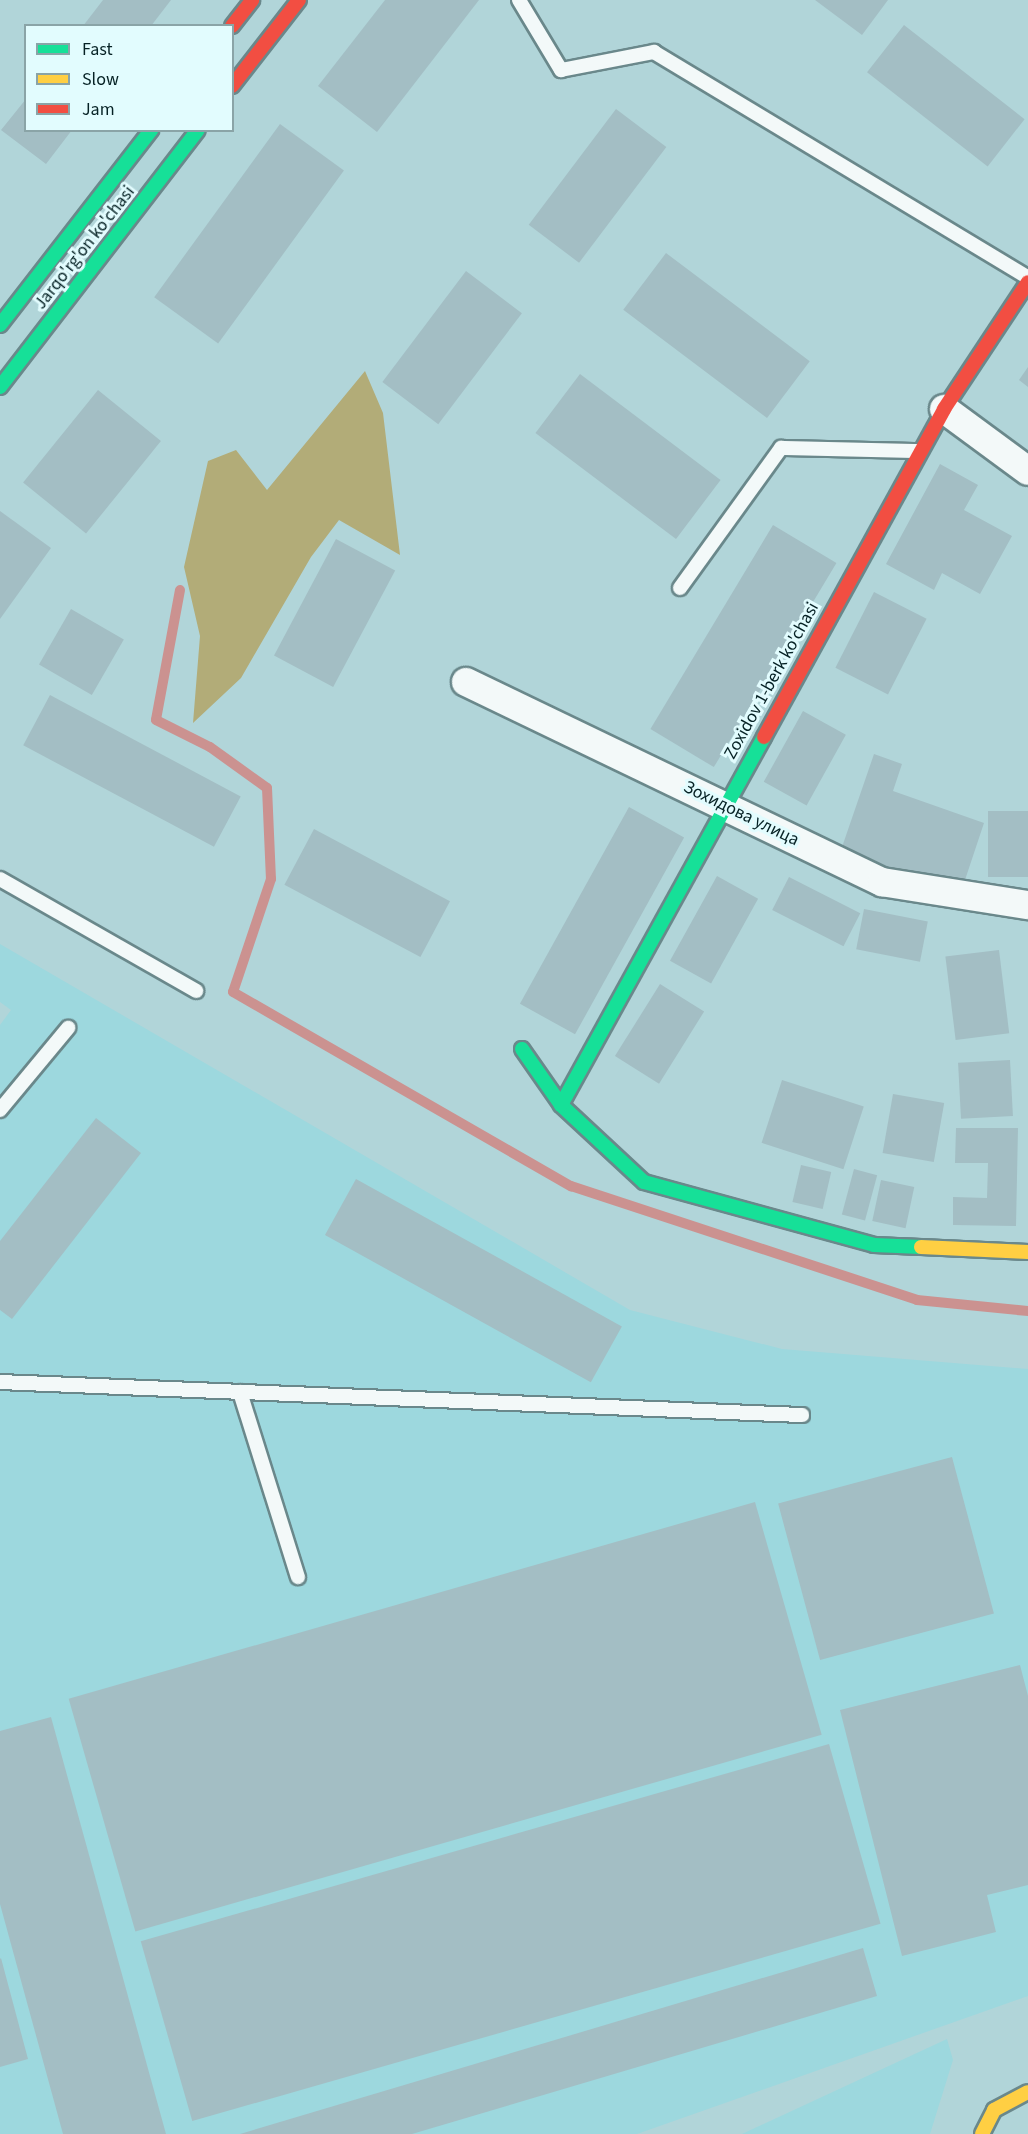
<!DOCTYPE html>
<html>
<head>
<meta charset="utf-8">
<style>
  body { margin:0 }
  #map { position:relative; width:1028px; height:2134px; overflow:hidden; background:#b1d5d9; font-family:"Source Sans 3",sans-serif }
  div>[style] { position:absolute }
  .built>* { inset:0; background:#9dd8de }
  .forest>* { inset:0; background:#b2ac78 }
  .stream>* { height:10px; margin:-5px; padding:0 5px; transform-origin:5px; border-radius:5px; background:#cb9290 }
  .building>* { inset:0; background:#a3bec4; transform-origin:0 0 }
  .roads { filter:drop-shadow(2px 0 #6a888b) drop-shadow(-2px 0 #6a888b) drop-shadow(0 2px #6a888b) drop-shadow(0 -2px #6a888b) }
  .lane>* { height:14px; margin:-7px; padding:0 7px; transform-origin:7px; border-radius:7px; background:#f3f9f9 }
  .street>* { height:28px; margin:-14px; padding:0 14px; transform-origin:14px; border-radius:14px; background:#f3f9f9 }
  .fast>* { height:14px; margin:-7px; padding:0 7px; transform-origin:7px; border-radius:7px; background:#16e098 }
  .slow>* { height:14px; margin:-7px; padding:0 7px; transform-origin:7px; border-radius:7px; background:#ffcf43 }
  .jam>* { height:14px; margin:-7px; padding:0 7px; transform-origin:7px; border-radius:7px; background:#f24e42 }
  span { translate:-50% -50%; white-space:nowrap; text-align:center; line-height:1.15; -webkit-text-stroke:6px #e2fcfe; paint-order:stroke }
  .street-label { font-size:18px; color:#052124 }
  .legend { position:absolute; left:24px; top:24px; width:210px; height:108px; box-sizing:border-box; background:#e2fcfe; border:2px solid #8aa4a7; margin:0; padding:8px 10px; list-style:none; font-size:18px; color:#052124 }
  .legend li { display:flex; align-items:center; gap:12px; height:30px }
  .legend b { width:30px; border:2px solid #8aa4a7 }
</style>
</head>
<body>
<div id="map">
  <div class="built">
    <div style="clip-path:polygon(0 944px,630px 1310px,782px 1349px,1028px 1369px,1028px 1996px,637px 2134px,0 2134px,0 1025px,11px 1010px,0 1002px)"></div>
    <div style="clip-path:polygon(947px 2039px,953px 2060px,930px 2134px,742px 2134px)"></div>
  </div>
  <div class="forest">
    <div style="clip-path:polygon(365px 371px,383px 413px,400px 555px,339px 520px,311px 557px,241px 678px,193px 723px,200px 636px,184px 567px,208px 461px,236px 450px,267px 490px)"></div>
  </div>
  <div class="stream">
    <div style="left:180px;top:590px;width:132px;rotate:100.5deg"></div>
    <div style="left:156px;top:720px;width:60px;rotate:26.6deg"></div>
    <div style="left:210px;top:747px;width:70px;rotate:35.7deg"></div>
    <div style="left:267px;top:788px;width:91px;rotate:87.5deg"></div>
    <div style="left:271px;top:879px;width:119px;rotate:108.6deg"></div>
    <div style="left:233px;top:992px;width:390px;rotate:29.9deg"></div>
    <div style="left:571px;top:1186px;width:364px;rotate:18.2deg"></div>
    <div style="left:917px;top:1300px;width:112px;rotate:5.7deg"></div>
  </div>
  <div class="building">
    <div style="clip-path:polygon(103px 0,171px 0,151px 26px,83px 26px)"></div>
    <div style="clip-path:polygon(385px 0,479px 0,377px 132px,318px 86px)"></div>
    <div style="clip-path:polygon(815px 0,888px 0,862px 35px)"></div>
    <div style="left:904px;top:25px;width:153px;height:60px;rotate:38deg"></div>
    <div style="clip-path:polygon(26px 99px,26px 130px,72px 130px,46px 164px,1px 130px)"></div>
    <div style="left:616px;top:109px;width:63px;height:145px;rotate:37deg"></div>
    <div style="left:280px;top:124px;width:79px;height:214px;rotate:36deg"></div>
    <div style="left:666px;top:253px;width:180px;height:71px;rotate:37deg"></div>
    <div style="left:466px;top:271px;width:70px;height:139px;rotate:37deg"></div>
    <div style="clip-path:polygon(1028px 367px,1028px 387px,1019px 380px)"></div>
    <div style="left:580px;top:374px;width:176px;height:74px;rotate:37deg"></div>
    <div style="left:98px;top:390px;width:81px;height:119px;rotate:39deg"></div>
    <div style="clip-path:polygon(940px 464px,978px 485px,964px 510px,1012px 536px,980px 594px,942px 573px,934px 590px,886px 564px)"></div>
    <div style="clip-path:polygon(0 511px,51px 548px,0 619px)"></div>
    <div style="left:773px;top:525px;width:74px;height:238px;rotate:31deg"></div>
    <div style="left:336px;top:539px;width:67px;height:132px;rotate:28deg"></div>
    <div style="left:874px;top:592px;width:59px;height:85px;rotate:27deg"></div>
    <div style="left:71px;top:609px;width:61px;height:64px;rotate:30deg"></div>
    <div style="left:50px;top:695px;width:216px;height:57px;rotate:28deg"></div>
    <div style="left:803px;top:711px;width:49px;height:81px;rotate:29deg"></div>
    <div style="clip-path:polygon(874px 754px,902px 764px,893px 791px,984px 823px,961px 892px,841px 850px)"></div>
    <div style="left:629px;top:807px;width:63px;height:225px;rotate:29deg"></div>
    <div style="left:1028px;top:811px;width:66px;height:40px;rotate:90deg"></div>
    <div style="left:314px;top:829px;width:154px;height:63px;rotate:28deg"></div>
    <div style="left:717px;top:876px;width:47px;height:97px;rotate:29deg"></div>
    <div style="left:789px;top:877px;width:80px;height:37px;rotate:27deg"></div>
    <div style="left:864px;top:909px;width:65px;height:41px;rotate:11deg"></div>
    <div style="left:999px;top:950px;width:84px;height:54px;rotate:83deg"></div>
    <div style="left:660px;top:984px;width:52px;height:85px;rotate:32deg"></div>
    <div style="left:1010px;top:1060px;width:56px;height:52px;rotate:87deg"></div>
    <div style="left:782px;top:1080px;width:86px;height:66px;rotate:18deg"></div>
    <div style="left:893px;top:1094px;width:52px;height:60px;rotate:10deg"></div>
    <div style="clip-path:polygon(96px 1118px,141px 1153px,12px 1319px,0 1310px,0 1241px)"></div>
    <div style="clip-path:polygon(956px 1128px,1018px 1128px,1016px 1226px,953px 1225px,953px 1197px,987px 1198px,988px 1163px,955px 1163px)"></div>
    <div style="left:801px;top:1165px;width:31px;height:38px;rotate:13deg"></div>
    <div style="left:854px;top:1169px;width:24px;height:47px;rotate:15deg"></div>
    <div style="left:356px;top:1179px;width:304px;height:64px;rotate:29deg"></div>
    <div style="left:881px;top:1180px;width:34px;height:42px;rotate:12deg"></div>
    <div style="left:952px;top:1457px;width:162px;height:180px;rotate:75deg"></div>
    <div style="left:755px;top:1502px;width:242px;height:714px;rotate:74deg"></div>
    <div style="clip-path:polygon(1020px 1665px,1028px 1696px,1028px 1885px,987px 1895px,996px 1932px,902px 1956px,840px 1710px)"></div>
    <div style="clip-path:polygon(51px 1717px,166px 2134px,63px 2134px,0 1904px,0 1731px)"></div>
    <div style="left:829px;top:1744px;width:187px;height:716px;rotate:74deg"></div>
    <div style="clip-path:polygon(863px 1948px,877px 1996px,412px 2134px,240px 2134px)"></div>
    <div style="clip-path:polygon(1px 1958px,28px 2059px,0 2067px,0 1959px)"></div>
  </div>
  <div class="roads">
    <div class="lane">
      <div style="left:519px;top:0;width:82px;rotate:59deg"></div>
      <div style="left:561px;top:70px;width:95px;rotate:-11deg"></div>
      <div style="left:654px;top:52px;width:437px;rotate:31.1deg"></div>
      <div style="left:680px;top:588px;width:173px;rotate:-54.2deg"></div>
      <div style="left:781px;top:448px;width:137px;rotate:1.3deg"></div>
      <div style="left:0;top:879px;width:226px;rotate:29.7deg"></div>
      <div style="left:0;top:1110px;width:107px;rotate:-50.3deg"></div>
      <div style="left:0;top:1382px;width:803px;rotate:2.36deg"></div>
      <div style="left:240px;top:1392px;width:194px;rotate:72.6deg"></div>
    </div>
    <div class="street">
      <div style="left:944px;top:409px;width:104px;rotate:36.4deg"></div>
      <div style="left:466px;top:682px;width:462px;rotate:25.7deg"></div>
      <div style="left:882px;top:882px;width:148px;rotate:9deg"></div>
    </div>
    <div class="fast">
      <div style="left:0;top:325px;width:247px;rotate:-52.2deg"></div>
      <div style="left:0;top:387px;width:324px;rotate:-52.4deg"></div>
      <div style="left:522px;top:1049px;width:68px;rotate:55.1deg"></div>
      <div style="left:561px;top:1105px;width:113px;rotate:42.9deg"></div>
      <div style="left:644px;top:1182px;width:238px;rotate:15.3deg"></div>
      <div style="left:874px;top:1245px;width:47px;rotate:2.4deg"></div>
      <div style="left:561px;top:1105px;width:420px;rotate:-61.1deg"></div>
    </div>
    <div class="slow">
      <div style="left:921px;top:1247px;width:107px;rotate:2.7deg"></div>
      <div style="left:982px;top:2134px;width:27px;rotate:-63deg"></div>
      <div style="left:994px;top:2110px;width:38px;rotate:-28deg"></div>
    </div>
    <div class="jam">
      <div style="left:232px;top:26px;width:33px;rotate:-52deg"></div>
      <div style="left:232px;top:86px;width:109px;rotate:-52.1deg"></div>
      <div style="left:764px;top:737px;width:374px;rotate:-61.2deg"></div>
      <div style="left:944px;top:409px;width:152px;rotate:-56.5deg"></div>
    </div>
  </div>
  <div class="street-label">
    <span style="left:85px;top:248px;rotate:-52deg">Jarqo'rg'on ko'chasi</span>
    <span style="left:772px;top:681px;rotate:-61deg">Zoxidov 1-berk ko'chasi</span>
    <span style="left:741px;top:814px;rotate:26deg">Зохидова улица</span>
  </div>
  <ul class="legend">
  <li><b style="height:8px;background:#16e098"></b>Fast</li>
  <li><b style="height:8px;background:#ffcf43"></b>Slow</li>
  <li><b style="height:8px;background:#f24e42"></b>Jam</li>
  </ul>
</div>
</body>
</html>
